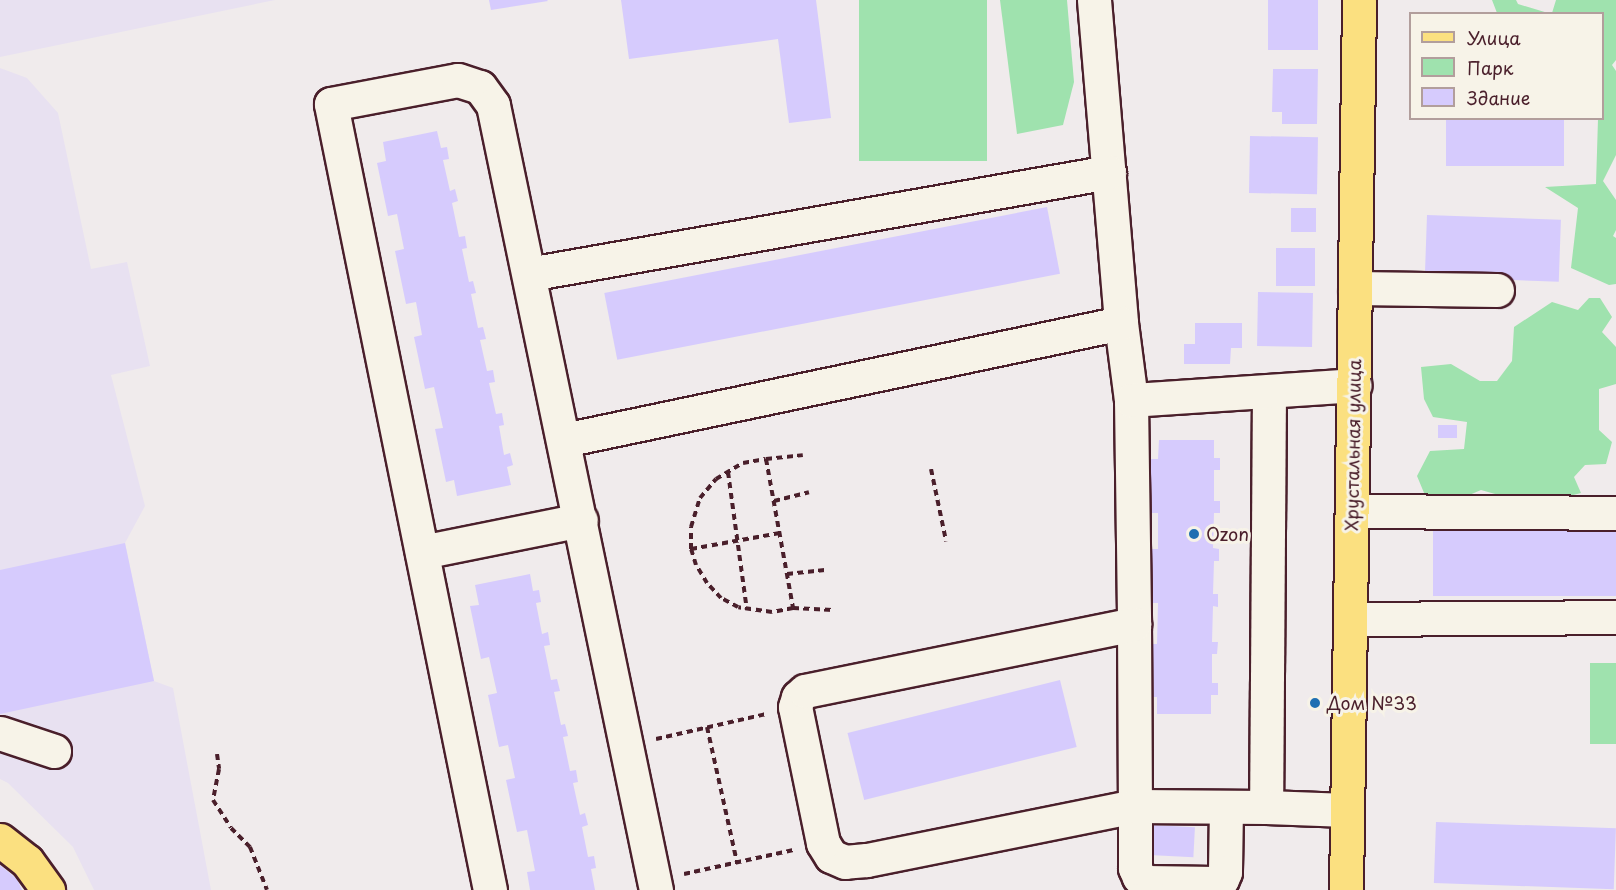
<!DOCTYPE html>
<html>
<head>
<meta charset="utf-8">
<style>
  body { margin:0 }
  #map { position:relative; width:1616px; height:890px; overflow:hidden; background:#f0ebec; font-family:"Playpen Sans",sans-serif }
  div>[style] { position:absolute }
  .built>* { inset:0; background:#e8e1f1 }
  .green>* { inset:0; background:#9fe2ae; transform-origin:0 0 }
  .building>* { inset:0; background:#d6cbfd; transform-origin:0 0 }
  .path>* { height:4px; margin-top:-2px; transform-origin:0; background:repeating-linear-gradient(90deg,#4a1f2b 0 6px,transparent 0 10.5px) }
  .roads { filter:drop-shadow(2px 0 #4a1f2b) drop-shadow(-2px 0 #4a1f2b) drop-shadow(0 2px #4a1f2b) drop-shadow(0 -2px #4a1f2b) }
  .minor>* { height:33px; margin:-16.5px; padding:0 16.5px; transform-origin:16.5px; border-radius:16.5px; background:#f7f3e8 }
  .major>* { height:33px; margin:-16.5px; padding:0 16.5px; transform-origin:16.5px; border-radius:16.5px; background:#fbe080 }
  .dots>* { width:16px; height:16px; translate:-50% -50%; box-sizing:border-box; border:3px solid #f7f3e8; border-radius:50% }
  span { translate:-50% -50%; white-space:nowrap; text-align:center; line-height:1.15; -webkit-text-stroke:6px #f7f3e8; paint-order:stroke }
  .street-label { font-size:18px; color:#4a1f2b }
  .poi-label { font-size:18px; color:#4a1f2b }
  .left { translate:0 -50%; text-align:left }
  .legend { position:absolute; left:1409px; top:12px; width:195px; height:108px; box-sizing:border-box; background:#f7f3e8; border:2px solid #b29e9c; margin:0; padding:8px 10px; list-style:none; font-size:18px; color:#4a1f2b }
  .legend li { display:flex; align-items:center; gap:12px; height:30px }
  .legend b { width:30px; border:2px solid #b29e9c }
</style>
</head>
<body>
<div id="map">
  <div class="built">
    <div style="clip-path:polygon(0 0,275px 0,0 57px)"></div>
    <div style="clip-path:polygon(0 68px,27px 78px,58px 113px,91px 269px,127px 262px,150px 366px,111px 375px,145px 506px,125px 543px,154px 681px,173px 688px,211px 890px,94px 890px,73px 847px,8px 783px,0 779px)"></div>
  </div>
  <div class="green">
    <div style="left:859px;top:0;width:128px;height:161px"></div>
    <div style="clip-path:polygon(1000px 0,1067px 0,1074px 82px,1063px 125px,1017px 134px)"></div>
    <div style="clip-path:polygon(1492px 0,1516px 0,1518px 4px,1548px 13px,1497px 13px)"></div>
    <div style="clip-path:polygon(1556px 0,1616px 0,1616px 60px,1612px 65px,1616px 71px,1616px 155px,1603px 181px,1616px 200px,1616px 230px,1613px 236px,1616px 238px,1616px 284px,1609px 285px,1571px 268px,1578px 208px,1545px 187px,1596px 184px,1598px 119px,1602px 118px,1602px 14px,1552px 13px)"></div>
    <div style="clip-path:polygon(1589px 298px,1600px 298px,1612px 317px,1602px 332px,1616px 347px,1616px 384px,1599px 389px,1599px 430px,1612px 442px,1606px 464px,1585px 465px,1574px 477px,1581px 493px,1534px 505px,1481px 490px,1453px 502px,1427px 500px,1417px 476px,1430px 451px,1464px 449px,1467px 422px,1433px 417px,1424px 399px,1421px 367px,1451px 364px,1480px 381px,1497px 381px,1512px 361px,1514px 327px,1552px 302px,1578px 310px)"></div>
    <div style="left:1590px;top:663px;width:26px;height:81px"></div>
  </div>
  <div class="building">
    <div style="clip-path:polygon(489px 0,547px 0,548px 1px,491px 10px)"></div>
    <div style="clip-path:polygon(621px 0,816px 0,831px 118px,789px 123px,778px 39px,629px 59px)"></div>
    <div style="left:1268px;top:0;width:50px;height:50px"></div>
    <div style="clip-path:polygon(1273px 69px,1318px 69px,1317px 124px,1282px 124px,1282px 112px,1272px 112px)"></div>
    <div style="left:1446px;top:118px;width:118px;height:48px"></div>
    <div style="clip-path:polygon(437px 131px,441px 148px,447px 147px,449px 159px,443px 160px,450px 191px,455px 189px,458px 201px,452px 203px,459px 237px,465px 236px,467px 248px,462px 249px,469px 282px,473px 281px,476px 293px,471px 294px,478px 328px,483px 327px,486px 339px,480px 340px,487px 371px,493px 370px,495px 382px,489px 383px,496px 414px,502px 413px,504px 425px,499px 426px,504px 455px,510px 453px,513px 465px,507px 467px,511px 485px,457px 496px,454px 480px,446px 482px,435px 429px,443px 428px,434px 387px,425px 389px,414px 337px,422px 335px,416px 302px,406px 304px,395px 251px,404px 249px,397px 214px,388px 216px,377px 163px,386px 161px,383px 142px)"></div>
    <div style="left:1250px;top:136px;width:68px;height:57px;rotate:1deg"></div>
    <div style="left:1047px;top:207px;width:68px;height:451px;rotate:79deg"></div>
    <div style="left:1291px;top:208px;width:25px;height:24px"></div>
    <div style="left:1427px;top:215px;width:134px;height:62px;rotate:2deg"></div>
    <div style="left:1276px;top:248px;width:39px;height:38px"></div>
    <div style="left:1258px;top:292px;width:55px;height:54px;rotate:1deg"></div>
    <div style="clip-path:polygon(1195px 323px,1242px 323px,1242px 348px,1231px 348px,1230px 364px,1184px 364px,1184px 344px,1195px 344px)"></div>
    <div style="left:1438px;top:425px;width:19px;height:13px"></div>
    <div style="clip-path:polygon(1159px 440px,1214px 440px,1214px 458px,1220px 458px,1220px 470px,1214px 470px,1214px 501px,1220px 501px,1220px 513px,1214px 513px,1213px 548px,1219px 549px,1219px 561px,1214px 561px,1213px 594px,1218px 594px,1218px 607px,1213px 606px,1212px 642px,1218px 642px,1217px 654px,1212px 654px,1212px 683px,1218px 683px,1218px 695px,1211px 695px,1211px 714px,1157px 714px,1157px 697px,1148px 697px,1149px 644px,1157px 644px,1158px 603px,1148px 603px,1149px 549px,1158px 549px,1158px 513px,1149px 513px,1149px 459px,1158px 459px)"></div>
    <div style="left:1433px;top:529px;width:183px;height:67px"></div>
    <div style="clip-path:polygon(125px 543px,154px 681px,0 714px,0 570px)"></div>
    <div style="clip-path:polygon(530px 574px,533px 591px,539px 590px,541px 602px,536px 603px,542px 634px,548px 632px,550px 645px,544px 646px,551px 680px,557px 679px,560px 691px,554px 692px,561px 725px,565px 724px,568px 736px,563px 737px,570px 771px,576px 770px,578px 782px,573px 783px,580px 815px,585px 813px,588px 825px,582px 827px,588px 857px,594px 856px,596px 868px,591px 869px,595px 890px,530px 890px,527px 872px,535px 871px,527px 830px,517px 832px,506px 780px,515px 778px,508px 745px,499px 747px,488px 695px,497px 693px,489px 657px,481px 659px,470px 606px,479px 605px,475px 585px)"></div>
    <div style="left:1060px;top:680px;width:69px;height:219px;rotate:76deg"></div>
    <div style="left:1436px;top:822px;width:180px;height:61px;rotate:2deg"></div>
    <div style="left:1151px;top:825px;width:44px;height:30px;rotate:3deg"></div>
    <div style="clip-path:polygon(0 865px,17px 879px,22px 890px,0 890px)"></div>
  </div>
  <div class="path">
    <div style="left:766px;top:459px;width:151px;rotate:79.7deg"></div>
    <div style="left:793px;top:608px;width:21px;rotate:169deg"></div>
    <div style="left:772px;top:612px;width:34px;rotate:-172deg"></div>
    <div style="left:738px;top:607px;width:19px;rotate:-152deg"></div>
    <div style="left:721px;top:598px;width:21px;rotate:-133deg"></div>
    <div style="left:707px;top:583px;width:21px;rotate:-121deg"></div>
    <div style="left:696px;top:565px;width:17px;rotate:-107deg"></div>
    <div style="left:691px;top:549px;width:22px;rotate:-90deg"></div>
    <div style="left:691px;top:527px;width:30px;rotate:-73deg"></div>
    <div style="left:700px;top:498px;width:25px;rotate:-50deg"></div>
    <div style="left:716px;top:479px;width:31px;rotate:-31deg"></div>
    <div style="left:743px;top:463px;width:23px;rotate:-10deg"></div>
    <div style="left:766px;top:459px;width:37px;rotate:-6deg"></div>
    <div style="left:931px;top:469px;width:74px;rotate:78.2deg"></div>
    <div style="left:728px;top:472px;width:139px;rotate:82.2deg"></div>
    <div style="left:774px;top:501px;width:36px;rotate:-14deg"></div>
    <div style="left:691px;top:549px;width:90px;rotate:-10.2deg"></div>
    <div style="left:787px;top:574px;width:38px;rotate:-6deg"></div>
    <div style="left:793px;top:608px;width:40px;rotate:2.9deg"></div>
    <div style="left:707px;top:727px;width:138px;rotate:77.5deg"></div>
    <div style="left:656px;top:739px;width:113px;rotate:-12.8deg"></div>
    <div style="left:217px;top:754px;width:15px;rotate:82deg"></div>
    <div style="left:219px;top:769px;width:32px;rotate:101deg"></div>
    <div style="left:213px;top:800px;width:33px;rotate:57deg"></div>
    <div style="left:231px;top:828px;width:27px;rotate:45deg"></div>
    <div style="left:250px;top:847px;width:46px;rotate:68.4deg"></div>
    <div style="left:684px;top:874px;width:112px;rotate:-12.4deg"></div>
  </div>
  <div class="roads">
    <div class="minor">
      <div style="left:1094px;top:0;width:324px;rotate:85.2deg"></div>
      <div style="left:1121px;top:323px;width:78px;rotate:82.6deg"></div>
      <div style="left:1131px;top:400px;width:224px;rotate:89.2deg"></div>
      <div style="left:1134px;top:624px;width:182px;rotate:89.7deg"></div>
      <div style="left:1135px;top:806px;width:274px;rotate:168.6deg"></div>
      <div style="left:866px;top:860px;width:21px;rotate:175deg"></div>
      <div style="left:845px;top:862px;width:15px;rotate:-157deg"></div>
      <div style="left:831px;top:856px;width:15px;rotate:-122deg"></div>
      <div style="left:823px;top:843px;width:139px;rotate:-101.6deg"></div>
      <div style="left:795px;top:707px;width:10px;rotate:-73deg"></div>
      <div style="left:798px;top:697px;width:9px;rotate:-41deg"></div>
      <div style="left:805px;top:691px;width:336px;rotate:-11.5deg"></div>
      <div style="left:529px;top:274px;width:589px;rotate:-9.97deg"></div>
      <div style="left:1355px;top:288px;width:142px;rotate:0.8deg"></div>
      <div style="left:1269px;top:391px;width:416px;rotate:90.4deg"></div>
      <div style="left:1266px;top:807px;width:81px;rotate:2.1deg"></div>
      <div style="left:1131px;top:400px;width:224px;rotate:-3.8deg"></div>
      <div style="left:564px;top:440px;width:569px;rotate:-11.86deg"></div>
      <div style="left:1352px;top:511px;width:264px;rotate:0.4deg"></div>
      <div style="left:422px;top:552px;width:162px;rotate:-11.4deg"></div>
      <div style="left:1350px;top:619px;width:266px;rotate:-0.4deg"></div>
      <div style="left:0;top:733px;width:57px;rotate:18.4deg"></div>
      <div style="left:1226px;top:807px;width:65px;rotate:90.9deg"></div>
      <div style="left:1225px;top:872px;width:8px;rotate:113deg"></div>
      <div style="left:1222px;top:879px;width:8px;rotate:150deg"></div>
      <div style="left:1215px;top:883px;width:69px;rotate:-179.2deg"></div>
      <div style="left:1146px;top:882px;width:9px;rotate:-144deg"></div>
      <div style="left:1139px;top:877px;width:10px;rotate:-114deg"></div>
      <div style="left:1135px;top:868px;width:62px;rotate:-90deg"></div>
      <div style="left:1135px;top:806px;width:131px;rotate:0.4deg"></div>
      <div style="left:490px;top:890px;width:802px;rotate:-101.44deg"></div>
      <div style="left:331px;top:104px;width:129px;rotate:-10.7deg"></div>
      <div style="left:458px;top:80px;width:23px;rotate:18deg"></div>
      <div style="left:480px;top:87px;width:22px;rotate:54deg"></div>
      <div style="left:493px;top:105px;width:802px;rotate:78.27deg"></div>
    </div>
    <div class="major">
      <div style="left:0;top:840px;width:34px;rotate:38deg"></div>
      <div style="left:27px;top:861px;width:36px;rotate:54deg"></div>
      <div style="left:1346px;top:890px;width:890px;rotate:-89.16deg"></div>
    </div>
  </div>
  <div class="dots">
    <div style="left:1194px;top:534px;background:#1f6fb2"></div>
    <div style="left:1315px;top:703px;background:#1f6fb2"></div>
  </div>
  <div class="street-label">
    <span style="left:1353px;top:445px;rotate:-89deg">Хрустальная улица</span>
  </div>
  <div class="poi-label">
    <span class="left" style="left:1206px;top:534px">Ozon</span>
    <span class="left" style="left:1327px;top:703px">Дом №33</span>
  </div>
  <ul class="legend">
  <li><b style="height:8px;background:#fbe080"></b>Улица</li>
  <li><b style="height:16px;background:#9fe2ae"></b>Парк</li>
  <li><b style="height:16px;background:#d6cbfd"></b>Здание</li>
  </ul>
</div>
</body>
</html>
